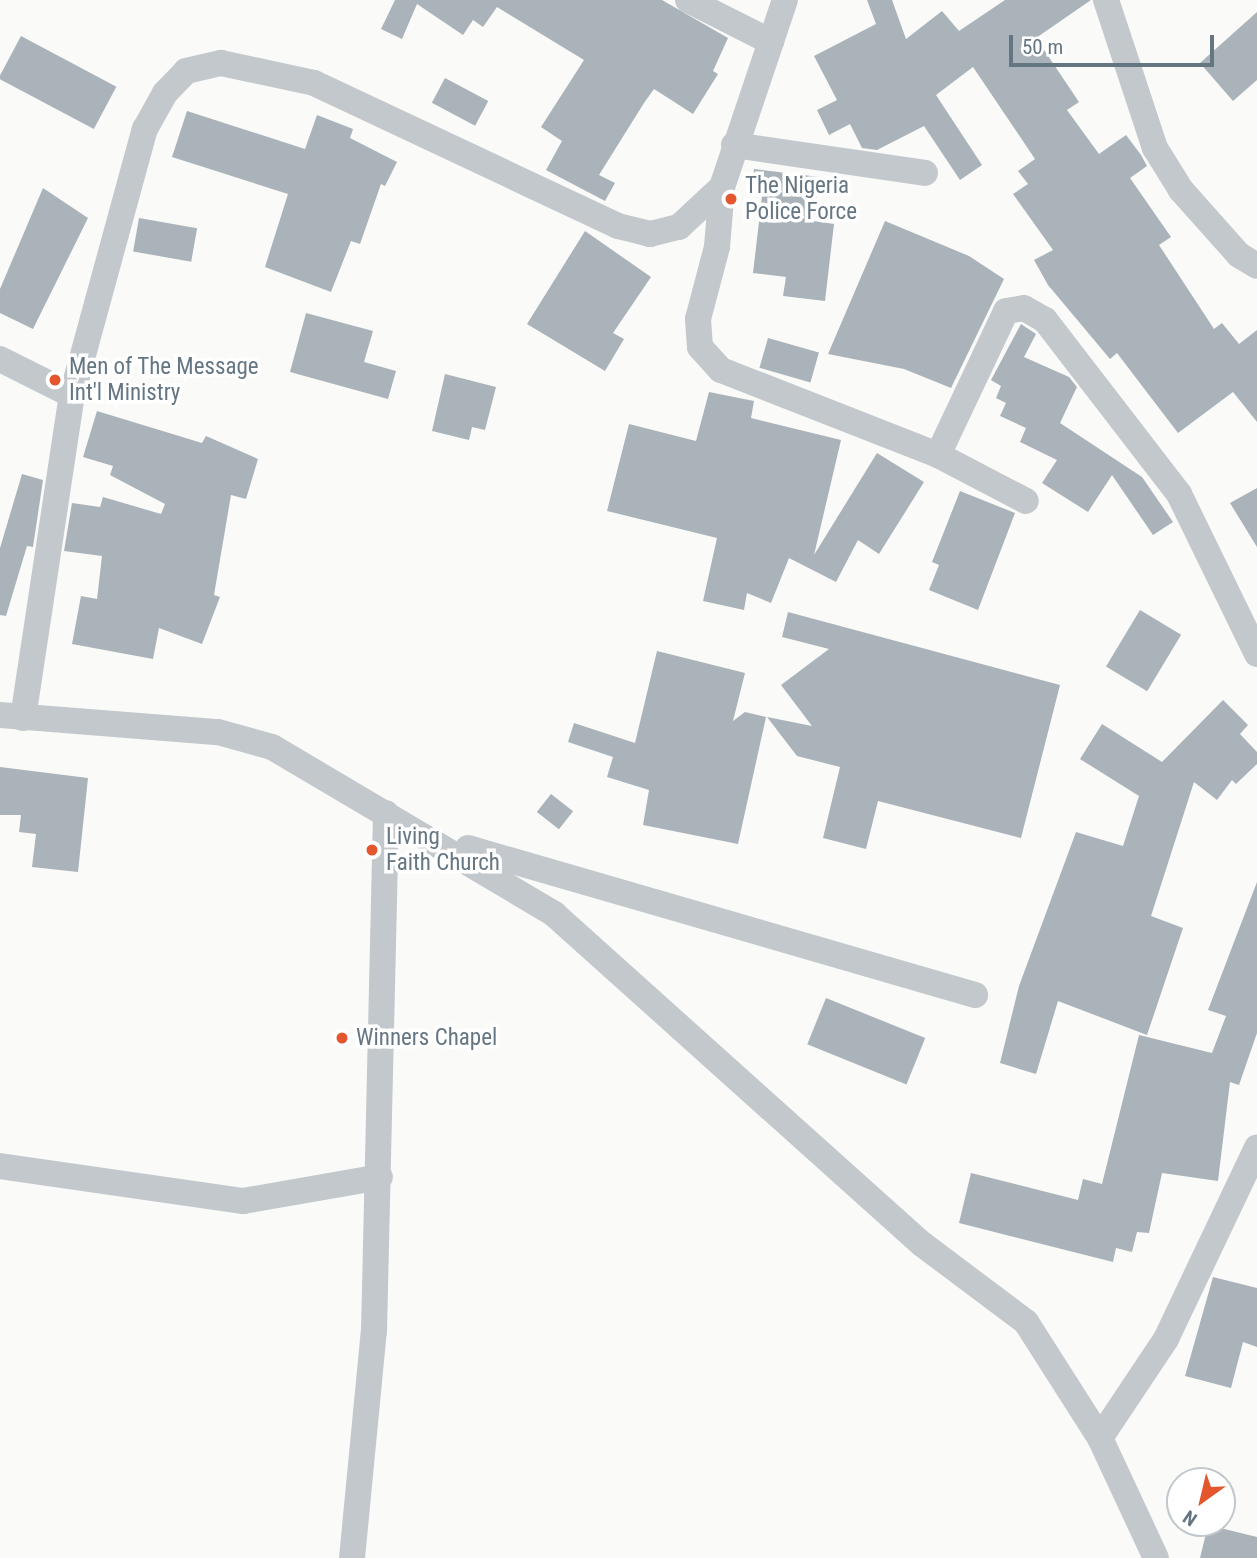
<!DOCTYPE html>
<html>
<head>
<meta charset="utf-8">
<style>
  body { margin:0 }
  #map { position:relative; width:1257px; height:1558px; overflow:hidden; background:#fafaf8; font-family:"Roboto Condensed",sans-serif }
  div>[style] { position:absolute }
  .building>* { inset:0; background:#aab3b9; transform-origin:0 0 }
  .minor>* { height:26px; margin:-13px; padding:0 13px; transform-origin:13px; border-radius:13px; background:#c3c8cc }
  .dots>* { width:19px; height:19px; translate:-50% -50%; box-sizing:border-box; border:4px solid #fff; border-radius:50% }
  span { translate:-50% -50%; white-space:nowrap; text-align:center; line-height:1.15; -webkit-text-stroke:7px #fff; paint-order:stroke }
  .poi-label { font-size:23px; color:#657683 }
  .left { translate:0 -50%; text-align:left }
  .north { position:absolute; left:1166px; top:1467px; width:70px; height:70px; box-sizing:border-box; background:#fff; border:2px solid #c1c8cd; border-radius:50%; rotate:214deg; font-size:19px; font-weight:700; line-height:28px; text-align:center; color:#657683 }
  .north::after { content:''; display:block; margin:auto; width:24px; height:32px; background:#e4572e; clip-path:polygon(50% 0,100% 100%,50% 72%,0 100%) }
  .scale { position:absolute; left:1009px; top:35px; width:205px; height:32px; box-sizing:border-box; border:4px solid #657683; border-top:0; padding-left:9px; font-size:21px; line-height:24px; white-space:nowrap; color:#657683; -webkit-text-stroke:5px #fff; paint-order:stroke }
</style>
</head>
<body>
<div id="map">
  <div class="building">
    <div style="clip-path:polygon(395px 0,662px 0,728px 38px,713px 71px,718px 74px,693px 114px,654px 89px,644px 103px,599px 175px,615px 183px,605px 201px,546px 170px,562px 141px,541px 127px,584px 60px,497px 7px,483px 27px,473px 20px,463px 35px,417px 4px,402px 39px,381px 29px)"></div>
    <div style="clip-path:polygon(867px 0,892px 0,906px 39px,942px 11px,959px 31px,1005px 0,1091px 0,1036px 38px,1079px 102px,1067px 110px,1099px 154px,1126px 135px,1141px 155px,1147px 166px,1130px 178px,1171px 237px,1159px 245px,1214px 329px,1222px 323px,1239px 344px,1257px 330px,1257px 422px,1233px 392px,1178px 433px,1117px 353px,1110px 359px,1048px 285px,1034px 260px,1053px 250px,1013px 194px,1028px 184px,1018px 171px,1035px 159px,973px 67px,936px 95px,982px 165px,960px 180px,924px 126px,877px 150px,862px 148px,850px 124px,829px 135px,817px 110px,837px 100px,814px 56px,876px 24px)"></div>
    <div style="clip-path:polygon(1257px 12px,1257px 80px,1233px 101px,1200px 63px)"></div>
    <div style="left:21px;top:36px;width:108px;height:48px;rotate:28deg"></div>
    <div style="left:445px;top:78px;width:49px;height:28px;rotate:28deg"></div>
    <div style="clip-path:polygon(187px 111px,305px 149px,317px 115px,353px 129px,350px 138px,397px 162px,385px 186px,381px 184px,360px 244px,351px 241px,331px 292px,265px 267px,288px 194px,172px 157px)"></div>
    <div style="clip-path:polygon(754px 169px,819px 177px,813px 221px,834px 224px,825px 301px,783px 296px,786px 277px,753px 273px,762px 196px,751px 195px)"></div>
    <div style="clip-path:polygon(43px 188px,88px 218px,33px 329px,0 313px,0 289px)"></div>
    <div style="left:139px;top:218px;width:59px;height:34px;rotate:10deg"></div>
    <div style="clip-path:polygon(885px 221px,969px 256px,1004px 279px,951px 388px,904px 369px,828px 354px)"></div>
    <div style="clip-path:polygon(585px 231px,651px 277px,613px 333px,624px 339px,605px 371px,527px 324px)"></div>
    <div style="clip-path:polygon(306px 313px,373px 331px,364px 362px,396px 371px,388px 399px,290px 372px)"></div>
    <div style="clip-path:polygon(1021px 324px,1036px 334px,1024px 357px,1069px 377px,1077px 387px,1060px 423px,1142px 477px,1173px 522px,1153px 535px,1112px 475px,1088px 512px,1042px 483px,1057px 460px,1020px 442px,1026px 428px,1000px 416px,1006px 403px,996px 398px,1001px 386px,991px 380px)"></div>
    <div style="left:768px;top:338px;width:53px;height:31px;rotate:16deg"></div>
    <div style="clip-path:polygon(445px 374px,496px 387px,485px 430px,472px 427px,469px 440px,432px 431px)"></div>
    <div style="clip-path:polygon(709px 392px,754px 401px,751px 418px,841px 440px,814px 555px,877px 453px,924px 482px,879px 554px,858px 540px,836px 582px,789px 558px,771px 603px,747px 593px,744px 610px,703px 601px,717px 538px,607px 511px,629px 424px,696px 441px)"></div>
    <div style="clip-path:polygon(97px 411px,202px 443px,206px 436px,258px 459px,246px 499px,231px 495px,214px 595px,220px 597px,202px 644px,159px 628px,153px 659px,72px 644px,81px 596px,97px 599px,102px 556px,64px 551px,72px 503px,100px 507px,103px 497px,161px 514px,165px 504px,110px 475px,113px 466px,83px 457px)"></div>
    <div style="clip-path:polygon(22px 474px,43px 480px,33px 547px,27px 546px,6px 616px,0 615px,0 548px)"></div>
    <div style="clip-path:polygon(1257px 488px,1257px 547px,1230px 503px)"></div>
    <div style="clip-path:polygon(960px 491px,1015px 513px,978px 610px,929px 590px,939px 565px,932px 562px)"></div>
    <div style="left:1140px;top:610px;width:48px;height:66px;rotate:31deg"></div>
    <div style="clip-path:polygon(788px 612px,1060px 685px,1021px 838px,878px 801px,866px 849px,823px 838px,840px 767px,797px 756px,767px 717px,812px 726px,781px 685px,829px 649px,782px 637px)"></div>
    <div style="clip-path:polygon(657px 651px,745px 673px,733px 721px,745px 712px,766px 717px,738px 844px,643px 825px,649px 790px,607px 777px,613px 757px,568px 742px,574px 723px,635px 743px)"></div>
    <div style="clip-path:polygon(1223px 700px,1248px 725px,1240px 734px,1257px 752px,1257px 764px,1236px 784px,1232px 780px,1217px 800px,1194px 782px,1151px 916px,1183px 928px,1147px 1035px,1058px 1001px,1036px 1074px,1000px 1063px,1019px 986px,1076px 832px,1123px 846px,1139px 796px,1080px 759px,1102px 724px,1162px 762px)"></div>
    <div style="clip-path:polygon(0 767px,88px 778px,78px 872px,32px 867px,36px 834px,19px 832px,21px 815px,0 815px)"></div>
    <div style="left:551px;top:794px;width:28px;height:23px;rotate:38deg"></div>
    <div style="clip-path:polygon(1257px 882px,1257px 1033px,1239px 1085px,1230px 1082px,1218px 1181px,1162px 1173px,1149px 1233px,1137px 1232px,1132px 1252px,1116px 1248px,1113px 1262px,959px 1223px,971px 1173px,1078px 1200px,1083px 1179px,1102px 1184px,1139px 1035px,1212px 1053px,1226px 1016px,1208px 1010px)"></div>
    <div style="left:826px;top:998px;width:107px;height:50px;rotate:22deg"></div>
    <div style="clip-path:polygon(1213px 1277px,1257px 1288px,1257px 1347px,1243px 1342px,1231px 1388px,1185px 1376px)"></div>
    <div style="clip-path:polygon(1208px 1525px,1257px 1537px,1257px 1558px,1200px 1558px)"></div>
  </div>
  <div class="minor">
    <div style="left:688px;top:0;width:93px;rotate:26.8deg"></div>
    <div style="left:1106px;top:0;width:156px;rotate:71.7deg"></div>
    <div style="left:1155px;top:148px;width:49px;rotate:58.2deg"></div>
    <div style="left:1181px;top:190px;width:87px;rotate:48.3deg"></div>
    <div style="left:1239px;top:255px;width:21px;rotate:31deg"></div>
    <div style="left:734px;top:145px;width:193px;rotate:8.3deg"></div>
    <div style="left:722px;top:187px;width:60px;rotate:94.8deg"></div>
    <div style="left:717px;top:247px;width:74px;rotate:104.8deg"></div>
    <div style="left:698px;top:319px;width:28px;rotate:86deg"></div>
    <div style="left:700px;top:347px;width:31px;rotate:48deg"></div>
    <div style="left:721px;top:370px;width:233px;rotate:21.4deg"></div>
    <div style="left:938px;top:455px;width:99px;rotate:27.6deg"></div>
    <div style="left:0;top:359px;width:80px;rotate:26.6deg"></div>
    <div style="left:938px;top:455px;width:159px;rotate:-64.7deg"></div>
    <div style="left:1006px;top:311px;width:18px;rotate:-9deg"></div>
    <div style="left:1024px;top:308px;width:24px;rotate:30deg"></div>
    <div style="left:1045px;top:320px;width:220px;rotate:52.4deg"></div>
    <div style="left:1179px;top:494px;width:178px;rotate:64deg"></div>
    <div style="left:0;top:715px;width:219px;rotate:4.5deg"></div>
    <div style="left:218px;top:732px;width:56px;rotate:15.5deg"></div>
    <div style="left:272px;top:747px;width:328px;rotate:30.6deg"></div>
    <div style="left:554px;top:914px;width:494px;rotate:41.9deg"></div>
    <div style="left:922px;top:1244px;width:130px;rotate:36.9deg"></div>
    <div style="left:1026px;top:1322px;width:138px;rotate:57.5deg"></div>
    <div style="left:1100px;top:1438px;width:132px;rotate:65deg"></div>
    <div style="left:23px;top:718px;width:327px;rotate:-81.4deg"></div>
    <div style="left:72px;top:395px;width:276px;rotate:-74.7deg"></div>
    <div style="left:145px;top:129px;width:41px;rotate:-60.9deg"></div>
    <div style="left:165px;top:93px;width:30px;rotate:-46deg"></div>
    <div style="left:186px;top:71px;width:36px;rotate:-13deg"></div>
    <div style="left:221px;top:63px;width:95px;rotate:12.1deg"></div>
    <div style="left:314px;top:83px;width:336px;rotate:25.2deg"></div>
    <div style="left:618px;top:226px;width:33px;rotate:14deg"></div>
    <div style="left:650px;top:234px;width:30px;rotate:-14deg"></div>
    <div style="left:679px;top:227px;width:59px;rotate:-42.9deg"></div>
    <div style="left:722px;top:187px;width:197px;rotate:-71.4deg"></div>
    <div style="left:468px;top:848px;width:528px;rotate:16.17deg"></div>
    <div style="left:0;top:1166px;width:246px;rotate:8.2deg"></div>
    <div style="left:243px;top:1201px;width:139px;rotate:-9.9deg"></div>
    <div style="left:1100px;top:1438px;width:119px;rotate:-56.3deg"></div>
    <div style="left:1166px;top:1339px;width:212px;rotate:-64.6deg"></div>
    <div style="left:352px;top:1558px;width:228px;rotate:-84.5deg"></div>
    <div style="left:374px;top:1331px;width:518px;rotate:-88.67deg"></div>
  </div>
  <div class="dots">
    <div style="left:731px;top:199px;background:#e4572e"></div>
    <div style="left:55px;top:380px;background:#e4572e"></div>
    <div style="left:372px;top:850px;background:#e4572e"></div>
    <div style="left:342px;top:1038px;background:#e4572e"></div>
  </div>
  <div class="poi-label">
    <span class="left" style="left:745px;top:199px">The Nigeria<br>Police Force</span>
    <span class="left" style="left:69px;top:380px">Men of The Message<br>Int'l Ministry</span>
    <span class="left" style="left:386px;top:850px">Living<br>Faith Church</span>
    <span class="left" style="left:356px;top:1038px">Winners Chapel</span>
  </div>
  <div class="north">N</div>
  <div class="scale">50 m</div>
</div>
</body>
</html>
